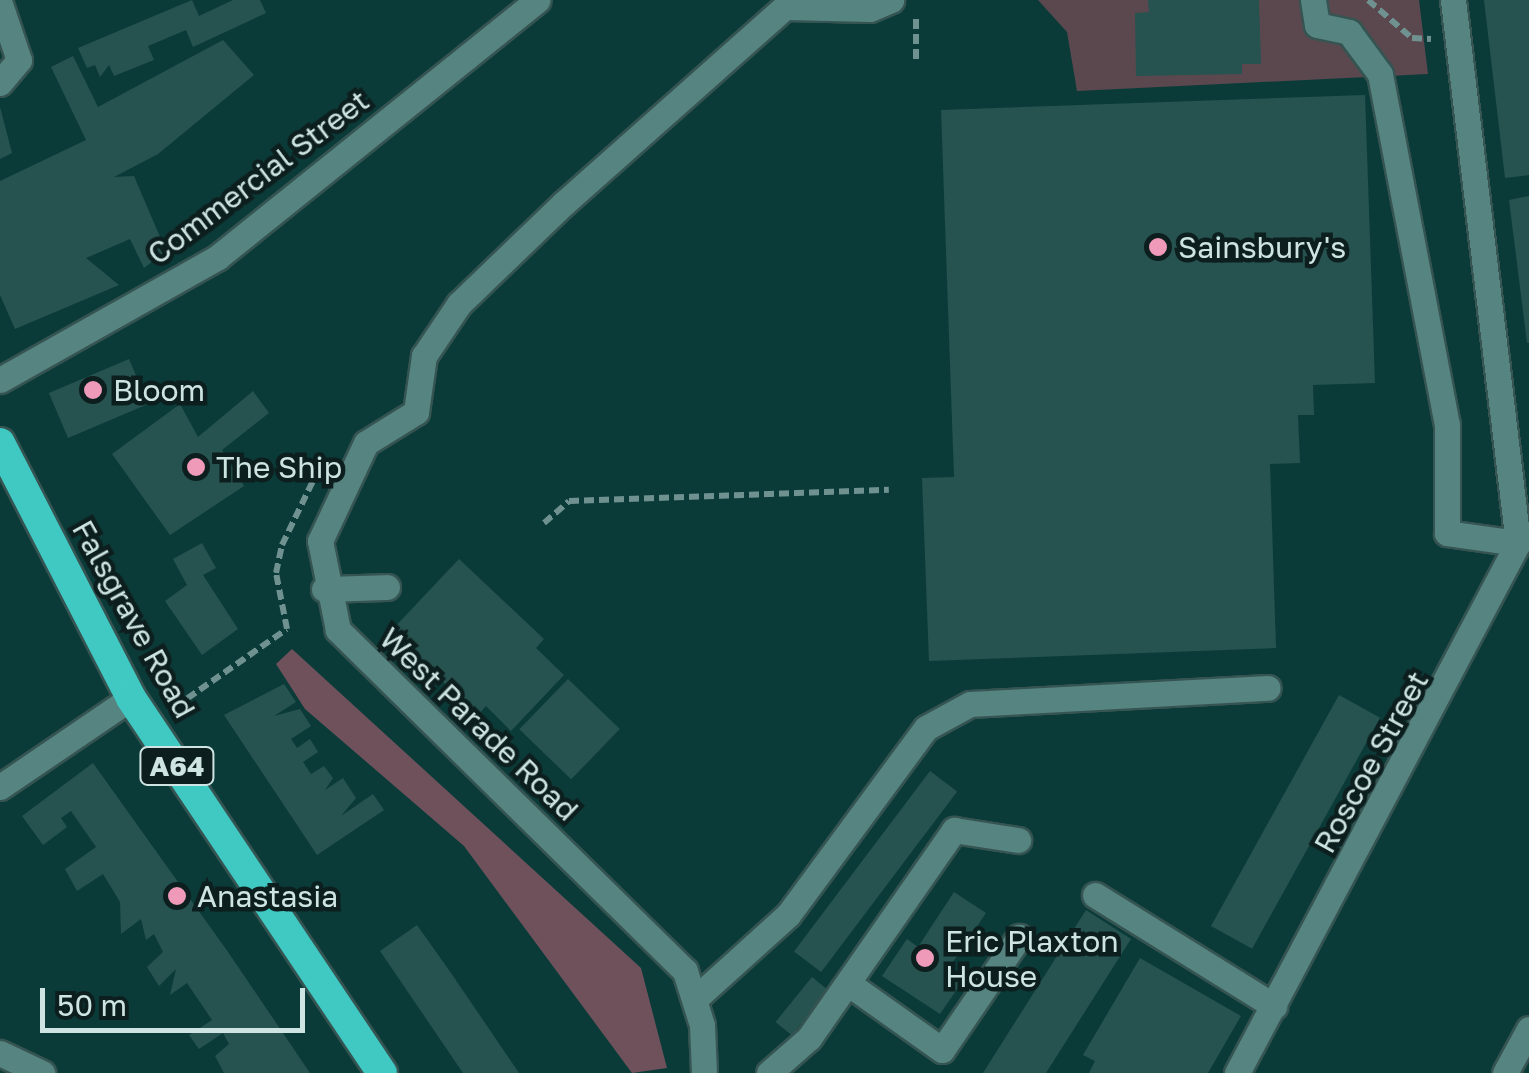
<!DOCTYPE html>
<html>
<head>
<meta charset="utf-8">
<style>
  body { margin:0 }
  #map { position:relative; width:1529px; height:1073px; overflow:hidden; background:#0b3b39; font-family:"Golos Text",sans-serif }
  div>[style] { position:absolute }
  .green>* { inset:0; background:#5b484e }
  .forest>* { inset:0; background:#6e515b }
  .building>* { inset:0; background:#265350; transform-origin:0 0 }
  .path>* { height:6px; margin-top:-3px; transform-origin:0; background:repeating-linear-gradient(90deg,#6f9291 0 10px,transparent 0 15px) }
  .roads { filter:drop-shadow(2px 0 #355452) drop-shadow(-2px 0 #355452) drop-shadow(0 2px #355452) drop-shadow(0 -2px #355452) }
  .minor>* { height:25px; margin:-12.5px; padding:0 12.5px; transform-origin:12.5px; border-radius:12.5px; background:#568481 }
  .highway>* { height:30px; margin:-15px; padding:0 15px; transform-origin:15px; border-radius:15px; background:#40c9c3 }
  .dots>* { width:28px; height:28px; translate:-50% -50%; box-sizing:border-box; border:5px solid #0c1f1e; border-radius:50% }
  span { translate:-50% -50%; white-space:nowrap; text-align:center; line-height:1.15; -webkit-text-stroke:9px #0c1f1e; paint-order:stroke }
  .shield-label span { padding:2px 8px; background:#0c1f1e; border:2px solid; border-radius:8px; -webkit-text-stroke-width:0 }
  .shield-label { font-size:28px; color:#cde4e3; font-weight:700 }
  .street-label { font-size:30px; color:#cde4e3 }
  .poi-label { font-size:30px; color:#cde4e3 }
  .left { translate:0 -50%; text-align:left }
  .scale { position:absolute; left:40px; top:988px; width:265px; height:45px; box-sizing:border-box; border:5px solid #cde4e3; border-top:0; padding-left:12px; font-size:30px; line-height:35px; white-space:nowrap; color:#cde4e3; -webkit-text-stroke:8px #0c1f1e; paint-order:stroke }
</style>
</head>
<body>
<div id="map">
  <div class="green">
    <div style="clip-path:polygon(1038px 0,1419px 0,1428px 74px,1077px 91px,1067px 32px)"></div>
  </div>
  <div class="forest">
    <div style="clip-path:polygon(292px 649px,641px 968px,667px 1068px,632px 1073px,464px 846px,305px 709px,276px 664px)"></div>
  </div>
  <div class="building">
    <div style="clip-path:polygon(192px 0,199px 16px,233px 0,260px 0,266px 13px,193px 47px,186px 30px,148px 46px,154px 60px,114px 76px,109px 65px,100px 77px,95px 65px,87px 68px,78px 48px)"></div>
    <div style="clip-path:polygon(1148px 0,1259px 0,1261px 64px,1242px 64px,1242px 74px,1136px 76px,1135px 13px,1149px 12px)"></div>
    <div style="clip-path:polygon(1484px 0,1529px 0,1529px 175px,1505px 178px)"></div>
    <div style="clip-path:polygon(223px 40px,254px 75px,158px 154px,114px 177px,134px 176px,166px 251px,144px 268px,130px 239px,86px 258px,119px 285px,15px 329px,0 295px,0 181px,86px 140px,51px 67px,73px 56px,98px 107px)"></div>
    <div style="clip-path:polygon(1365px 95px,1375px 383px,1313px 385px,1314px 415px,1298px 415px,1300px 463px,1270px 464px,1276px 648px,929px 661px,922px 478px,954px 477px,941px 110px)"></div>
    <div style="clip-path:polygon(0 107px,12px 153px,0 159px)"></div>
    <div style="clip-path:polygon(1529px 196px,1529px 343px,1527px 343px,1509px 200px)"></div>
    <div style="left:129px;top:359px;width:49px;height:87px;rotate:67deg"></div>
    <div style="clip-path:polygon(253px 391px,269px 413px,222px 450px,244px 486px,170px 535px,112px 454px,180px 404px,198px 437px)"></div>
    <div style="clip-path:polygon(202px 543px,216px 568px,203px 575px,238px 629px,202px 655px,165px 601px,187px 585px,173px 559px)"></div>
    <div style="clip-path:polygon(459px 559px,544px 639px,536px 648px,564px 675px,511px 731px,486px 706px,478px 715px,390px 632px)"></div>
    <div style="left:568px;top:679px;width:72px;height:70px;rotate:44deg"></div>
    <div style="clip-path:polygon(284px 684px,296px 702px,274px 716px,300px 709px,311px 726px,291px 739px,297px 748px,310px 739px,318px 752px,303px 762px,311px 774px,324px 766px,333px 778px,325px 790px,343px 778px,356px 798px,341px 816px,373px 794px,384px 810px,317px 855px,224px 715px)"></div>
    <div style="left:1339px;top:695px;width:47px;height:264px;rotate:29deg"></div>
    <div style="clip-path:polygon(93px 763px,228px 952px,310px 1073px,224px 1073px,215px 1056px,229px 1044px,223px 1033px,199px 1049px,189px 1035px,212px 1020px,187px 983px,170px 995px,176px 969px,159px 986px,147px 967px,163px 952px,154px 934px,146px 940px,141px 919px,121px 934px,120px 902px,103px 874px,77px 891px,65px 869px,96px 847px,71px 811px,61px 818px,67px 827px,43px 845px,22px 816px)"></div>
    <div style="left:930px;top:771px;width:34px;height:226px;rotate:37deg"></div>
    <div style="clip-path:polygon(954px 892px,986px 913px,949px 968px,964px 979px,940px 1014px,882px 976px,907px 939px,918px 947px)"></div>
    <div style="clip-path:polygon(1086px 910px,1131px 939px,1046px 1073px,983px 1073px)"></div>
    <div style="clip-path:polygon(417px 925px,451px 973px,519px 1073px,463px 1073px,380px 951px)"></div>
    <div style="clip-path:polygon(1140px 958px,1241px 1016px,1208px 1073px,1089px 1073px,1095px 1061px,1083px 1055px)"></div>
    <div style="left:812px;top:977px;width:21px;height:58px;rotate:39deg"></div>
  </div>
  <div class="path">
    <div style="left:1368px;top:0;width:58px;rotate:40.8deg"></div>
    <div style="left:1412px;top:38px;width:19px;rotate:3deg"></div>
    <div style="left:916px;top:59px;width:43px;rotate:-90deg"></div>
    <div style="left:544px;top:523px;width:33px;rotate:-41deg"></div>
    <div style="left:569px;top:501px;width:320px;rotate:-2deg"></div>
    <div style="left:175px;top:707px;width:136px;rotate:-34.9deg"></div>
    <div style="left:287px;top:629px;width:57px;rotate:-101.1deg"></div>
    <div style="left:276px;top:573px;width:29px;rotate:-78deg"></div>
    <div style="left:282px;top:545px;width:94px;rotate:-64.2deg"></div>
  </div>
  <div class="roads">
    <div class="minor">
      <div style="left:1313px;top:0;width:25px;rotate:81deg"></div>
      <div style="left:1317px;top:25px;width:33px;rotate:12deg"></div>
      <div style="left:1349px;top:32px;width:52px;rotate:53.6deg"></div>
      <div style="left:1380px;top:74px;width:357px;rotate:79.2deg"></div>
      <div style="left:1447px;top:425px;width:108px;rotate:90deg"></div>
      <div style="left:1447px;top:533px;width:72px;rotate:8deg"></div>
      <div style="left:0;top:4px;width:59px;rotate:71.3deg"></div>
      <div style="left:19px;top:60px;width:30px;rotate:130deg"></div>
      <div style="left:0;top:380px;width:250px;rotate:-29.4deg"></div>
      <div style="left:218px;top:257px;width:410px;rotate:-38.8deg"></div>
      <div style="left:324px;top:589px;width:63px;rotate:-1.8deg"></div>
      <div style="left:0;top:787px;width:158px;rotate:-34.2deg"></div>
      <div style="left:1095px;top:895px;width:211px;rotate:31.8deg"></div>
      <div style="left:849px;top:984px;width:114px;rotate:35.4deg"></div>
      <div style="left:942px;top:1050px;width:137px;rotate:-55.7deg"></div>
      <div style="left:696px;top:998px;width:124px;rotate:-42.1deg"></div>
      <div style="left:788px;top:915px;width:232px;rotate:-53.6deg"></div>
      <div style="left:926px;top:728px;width:50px;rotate:-28.6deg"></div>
      <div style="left:970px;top:704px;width:298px;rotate:-3.1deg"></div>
      <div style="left:0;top:1053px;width:47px;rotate:25.5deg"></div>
      <div style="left:704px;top:1073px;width:48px;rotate:-92.4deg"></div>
      <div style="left:702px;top:1025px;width:57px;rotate:-107.5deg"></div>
      <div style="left:685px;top:971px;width:487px;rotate:-135.5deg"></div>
      <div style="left:338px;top:630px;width:91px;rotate:-101.4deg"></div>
      <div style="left:320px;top:541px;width:108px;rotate:-64.9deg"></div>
      <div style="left:366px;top:443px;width:59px;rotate:-31.8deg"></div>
      <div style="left:416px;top:412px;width:57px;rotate:-81.9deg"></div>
      <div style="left:424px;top:356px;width:63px;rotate:-56.1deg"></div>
      <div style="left:459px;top:304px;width:146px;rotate:-43.9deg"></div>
      <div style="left:564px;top:203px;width:295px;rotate:-41.6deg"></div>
      <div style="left:785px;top:7px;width:85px;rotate:1.3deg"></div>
      <div style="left:870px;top:9px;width:23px;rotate:-23deg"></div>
      <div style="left:769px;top:1073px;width:53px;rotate:-41.2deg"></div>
      <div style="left:809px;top:1038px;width:254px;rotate:-55.1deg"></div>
      <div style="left:954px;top:830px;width:65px;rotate:8.9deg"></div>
      <div style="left:1237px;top:1073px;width:600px;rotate:-62.07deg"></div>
      <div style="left:1518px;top:543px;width:547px;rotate:-96.83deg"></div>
      <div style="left:1505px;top:1073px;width:50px;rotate:-61.4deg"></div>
    </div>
    <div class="highway">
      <div style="left:0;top:443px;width:287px;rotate:62.8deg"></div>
      <div style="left:131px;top:698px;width:451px;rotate:56.2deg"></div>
    </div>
  </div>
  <div class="dots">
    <div style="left:1158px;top:247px;background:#ef9ab8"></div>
    <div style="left:93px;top:390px;background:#ef9ab8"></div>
    <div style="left:196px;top:467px;background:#ef9ab8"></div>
    <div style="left:177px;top:896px;background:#ef9ab8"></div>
    <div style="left:925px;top:958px;background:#ef9ab8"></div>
  </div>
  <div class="shield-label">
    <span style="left:177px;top:766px">A64</span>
  </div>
  <div class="street-label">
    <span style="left:258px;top:177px;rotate:-37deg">Commercial Street</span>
    <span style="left:134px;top:619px;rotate:61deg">Falsgrave Road</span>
    <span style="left:479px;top:724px;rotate:44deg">West Parade Road</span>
    <span style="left:1371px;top:762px;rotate:-61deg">Roscoe Street</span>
  </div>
  <div class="poi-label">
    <span class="left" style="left:1178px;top:247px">Sainsbury's</span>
    <span class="left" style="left:113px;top:390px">Bloom</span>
    <span class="left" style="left:216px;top:467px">The Ship</span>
    <span class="left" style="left:197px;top:896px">Anastasia</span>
    <span class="left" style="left:945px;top:958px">Eric Plaxton<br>House</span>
  </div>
  <div class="scale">50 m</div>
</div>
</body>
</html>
